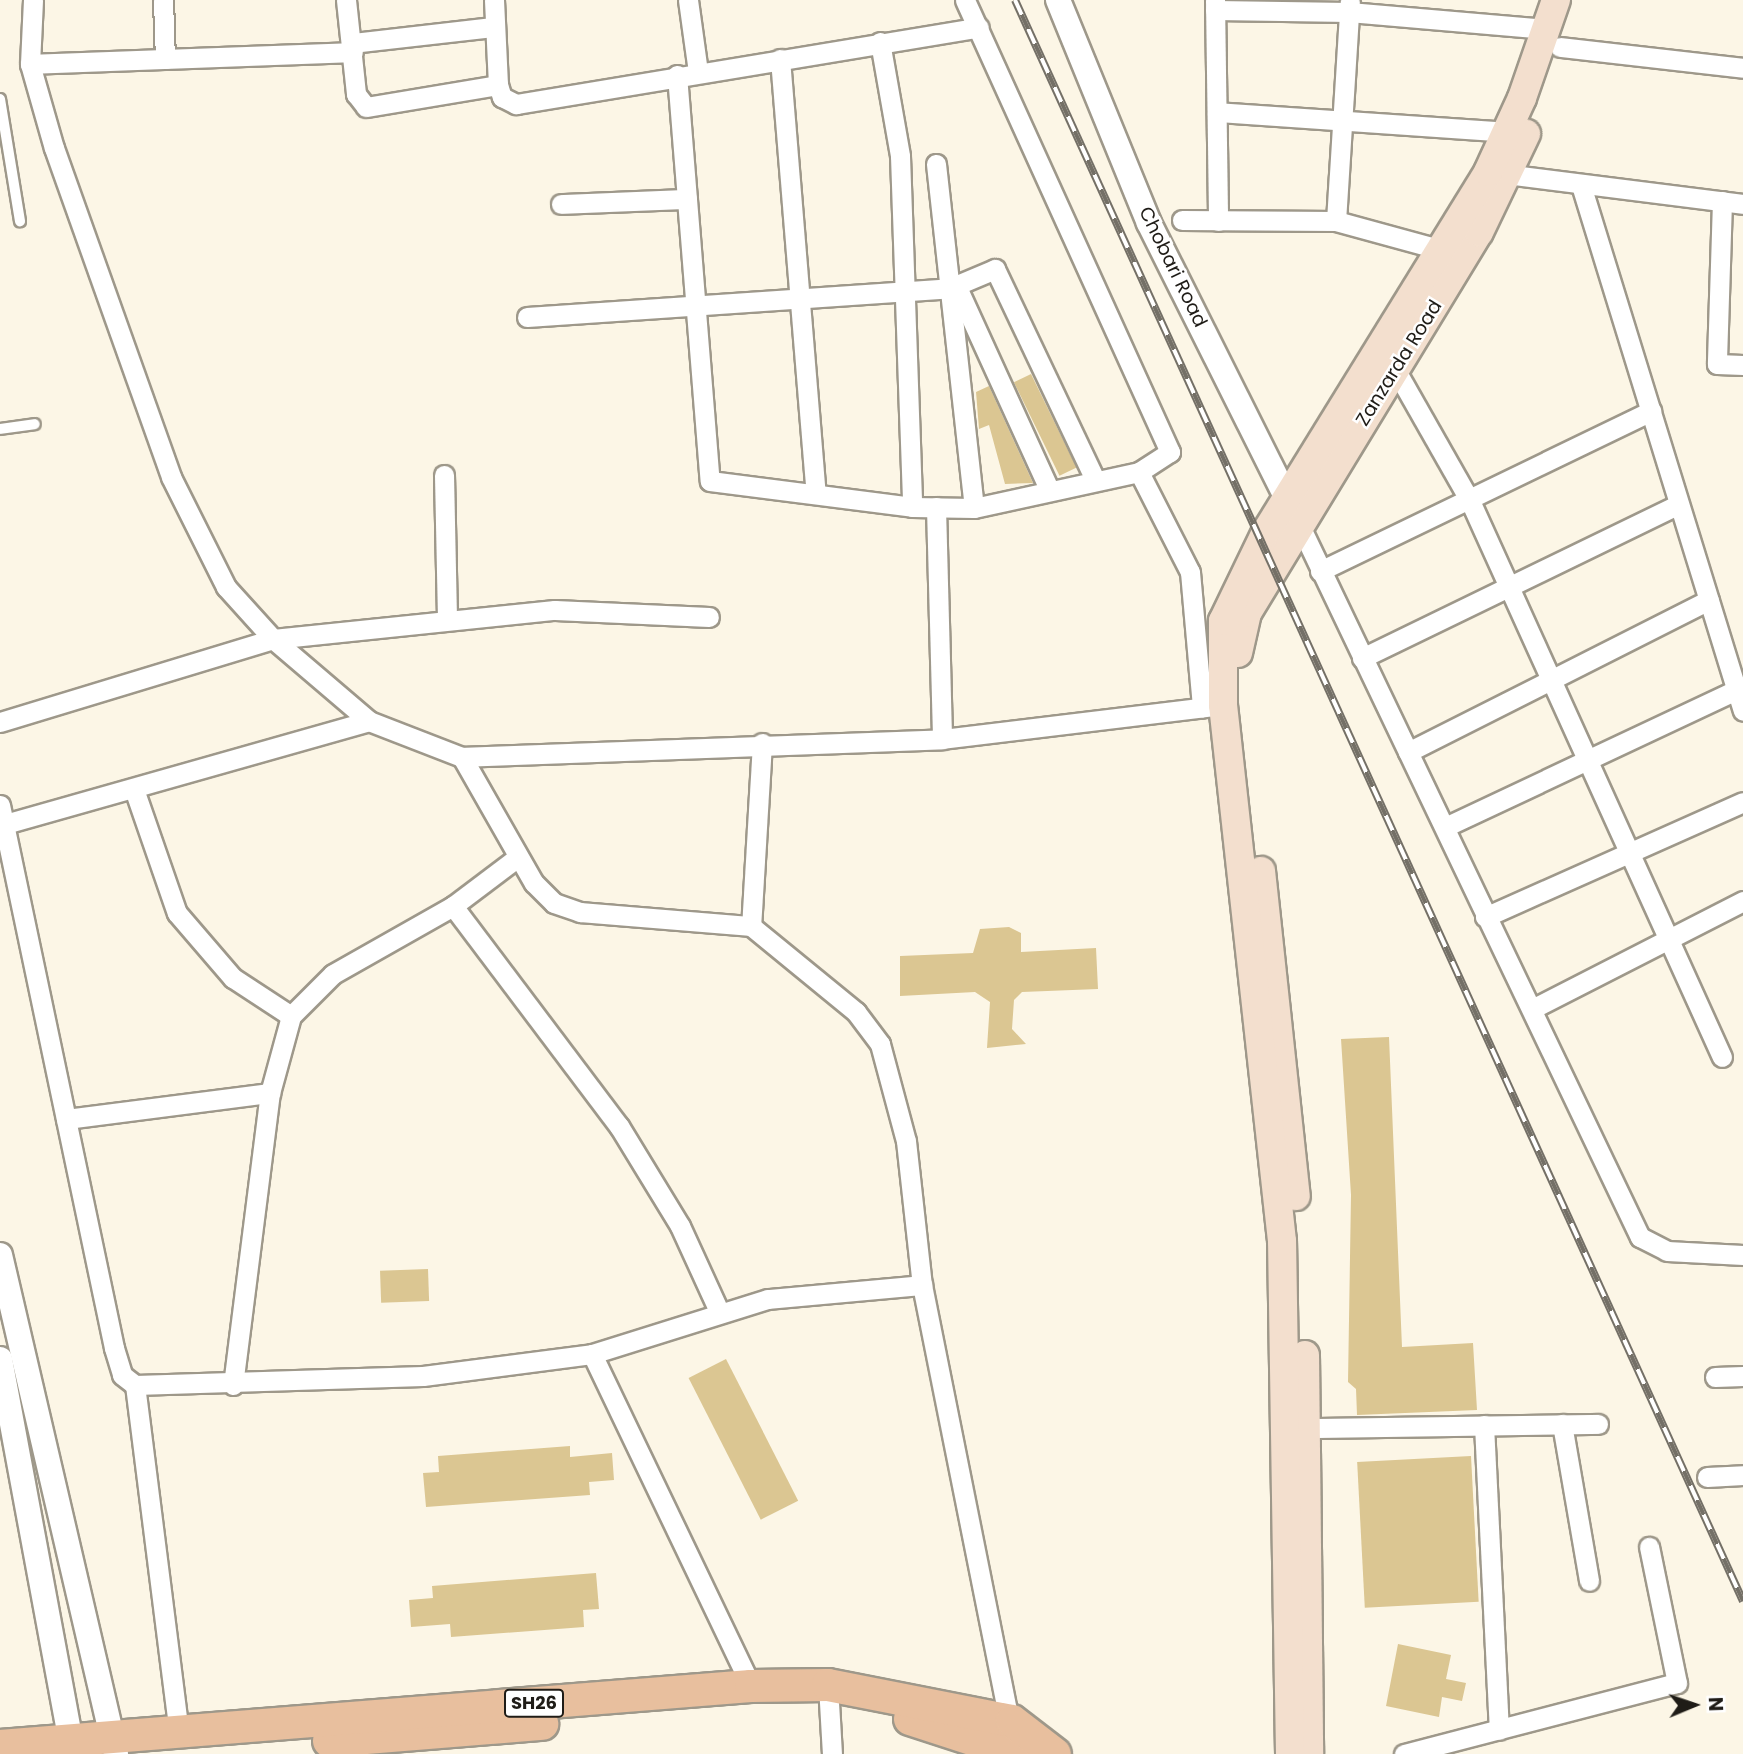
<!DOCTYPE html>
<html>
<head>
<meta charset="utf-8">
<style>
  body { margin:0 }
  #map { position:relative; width:1743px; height:1754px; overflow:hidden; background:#fcf6e6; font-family:Poppins,sans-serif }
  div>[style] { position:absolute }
  .building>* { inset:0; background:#dbc692; transform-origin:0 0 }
  .roads { filter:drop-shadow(2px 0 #9e988a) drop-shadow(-2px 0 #9e988a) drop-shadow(0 2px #9e988a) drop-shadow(0 -2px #9e988a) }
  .service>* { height:10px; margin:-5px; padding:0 5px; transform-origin:5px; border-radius:5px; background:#fff }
  .minor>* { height:19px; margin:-9.5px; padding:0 9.5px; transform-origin:9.5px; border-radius:9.5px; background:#fff }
  .tertiary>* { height:24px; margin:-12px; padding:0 12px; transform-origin:12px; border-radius:12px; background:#fff }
  .secondary>* { height:28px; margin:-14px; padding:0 14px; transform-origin:14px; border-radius:14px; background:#f3dfce }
  .primary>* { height:32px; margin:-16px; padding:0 16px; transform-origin:16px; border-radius:16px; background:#e8bf9e }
  .rail>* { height:8px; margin-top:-4px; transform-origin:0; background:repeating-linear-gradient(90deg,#fff 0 16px,#747067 0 32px); box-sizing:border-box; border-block:2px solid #747067 }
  span { translate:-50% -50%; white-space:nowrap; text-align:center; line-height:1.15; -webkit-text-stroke:5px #fff; paint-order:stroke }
  .shield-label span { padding:2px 5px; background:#fff; border:2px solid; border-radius:5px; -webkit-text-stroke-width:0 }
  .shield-label { font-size:18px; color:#1f1c17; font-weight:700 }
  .street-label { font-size:19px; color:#1f1c17 }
  .north { position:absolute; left:1659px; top:1670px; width:70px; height:70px; -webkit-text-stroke:5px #fff; paint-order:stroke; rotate:88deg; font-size:19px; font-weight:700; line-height:28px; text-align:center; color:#1f1c17 }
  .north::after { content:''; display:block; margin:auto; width:24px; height:32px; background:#1f1c17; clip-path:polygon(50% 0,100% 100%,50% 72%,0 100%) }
</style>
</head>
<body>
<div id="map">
  <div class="building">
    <div style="left:1031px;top:374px;width:104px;height:19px;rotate:64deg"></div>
    <div style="clip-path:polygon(989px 386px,1033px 483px,1005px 484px,989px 425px,979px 429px,976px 392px)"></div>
    <div style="clip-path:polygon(1009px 927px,1021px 933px,1021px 952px,1096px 948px,1098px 989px,1022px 992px,1014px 1000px,1012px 1029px,1026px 1044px,987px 1048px,990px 1002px,975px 992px,900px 996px,900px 956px,973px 953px,980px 929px)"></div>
    <div style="clip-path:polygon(1389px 1037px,1402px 1347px,1473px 1343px,1477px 1410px,1357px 1415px,1356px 1389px,1348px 1382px,1351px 1195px,1341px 1039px)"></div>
    <div style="left:428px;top:1269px;width:32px;height:48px;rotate:88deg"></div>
    <div style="left:726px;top:1359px;width:159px;height:42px;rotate:63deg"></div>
    <div style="clip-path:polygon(570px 1446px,570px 1457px,612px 1453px,614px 1480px,589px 1482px,590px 1495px,426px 1507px,423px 1473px,439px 1472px,438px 1456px)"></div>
    <div style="left:1471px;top:1456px;width:146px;height:114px;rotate:87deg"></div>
    <div style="clip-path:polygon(596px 1573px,599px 1609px,583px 1610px,584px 1627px,451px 1637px,450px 1624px,411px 1627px,409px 1600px,433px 1598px,432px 1586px)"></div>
    <div style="clip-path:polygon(1398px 1644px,1451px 1655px,1446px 1679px,1466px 1683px,1462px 1701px,1442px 1697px,1439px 1717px,1386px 1706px)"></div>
  </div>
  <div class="roads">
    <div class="service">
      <div style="left:0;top:99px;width:124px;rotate:80.7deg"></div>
      <div style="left:0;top:429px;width:35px;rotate:-8deg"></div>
    </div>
    <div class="minor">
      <div style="left:33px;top:0;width:64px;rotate:92.7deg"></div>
      <div style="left:30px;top:64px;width:87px;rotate:74.1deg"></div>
      <div style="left:54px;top:148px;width:349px;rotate:70.4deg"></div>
      <div style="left:171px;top:477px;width:123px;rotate:63.4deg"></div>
      <div style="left:226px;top:587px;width:70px;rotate:47.9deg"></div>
      <div style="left:273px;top:639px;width:283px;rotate:-5.9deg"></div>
      <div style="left:555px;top:610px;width:154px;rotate:2.6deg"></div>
      <div style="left:163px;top:0;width:59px;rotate:88.1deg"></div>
      <div style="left:346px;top:0;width:95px;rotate:83.9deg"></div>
      <div style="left:356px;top:94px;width:16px;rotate:52deg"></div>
      <div style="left:366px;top:107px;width:134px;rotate:-9.5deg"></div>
      <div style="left:494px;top:0;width:85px;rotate:87.3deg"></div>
      <div style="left:498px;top:85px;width:13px;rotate:72deg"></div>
      <div style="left:502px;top:97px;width:16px;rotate:27deg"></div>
      <div style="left:516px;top:104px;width:469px;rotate:-9.4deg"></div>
      <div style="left:688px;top:0;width:73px;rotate:82.1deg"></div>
      <div style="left:1215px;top:0;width:221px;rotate:89.2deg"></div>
      <div style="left:1215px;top:10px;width:134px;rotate:0.9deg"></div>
      <div style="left:1349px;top:12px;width:198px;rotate:4.9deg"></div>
      <div style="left:880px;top:42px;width:116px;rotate:80deg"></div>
      <div style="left:900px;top:156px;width:351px;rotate:88deg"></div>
      <div style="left:352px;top:43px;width:141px;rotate:-6.5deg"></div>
      <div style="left:1560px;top:47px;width:184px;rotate:6.5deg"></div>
      <div style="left:780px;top:59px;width:435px;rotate:85.3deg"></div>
      <div style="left:30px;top:64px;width:323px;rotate:-2.1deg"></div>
      <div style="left:677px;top:75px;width:407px;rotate:85.4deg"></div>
      <div style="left:710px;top:481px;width:204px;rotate:7.3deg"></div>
      <div style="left:912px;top:507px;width:62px;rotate:0.9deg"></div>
      <div style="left:974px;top:508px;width:169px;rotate:-12.3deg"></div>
      <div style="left:1139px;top:472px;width:37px;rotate:-33deg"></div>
      <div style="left:1170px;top:452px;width:496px;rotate:-114.4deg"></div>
      <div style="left:1217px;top:112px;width:291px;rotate:3.9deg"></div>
      <div style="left:936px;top:164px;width:346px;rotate:83.7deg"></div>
      <div style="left:1498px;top:173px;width:247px;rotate:7.2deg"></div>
      <div style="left:1581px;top:185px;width:550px;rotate:72.88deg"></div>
      <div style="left:1722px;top:201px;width:163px;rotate:91.8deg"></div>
      <div style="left:1717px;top:364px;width:26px;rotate:2deg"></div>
      <div style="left:561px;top:204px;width:126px;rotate:-2.3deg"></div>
      <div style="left:1182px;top:220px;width:154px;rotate:0.4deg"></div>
      <div style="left:1336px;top:221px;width:110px;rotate:15.3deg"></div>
      <div style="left:1336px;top:221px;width:220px;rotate:-86.4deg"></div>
      <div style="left:956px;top:285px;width:226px;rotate:65.5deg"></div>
      <div style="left:527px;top:317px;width:424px;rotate:-3.9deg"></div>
      <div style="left:950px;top:288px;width:49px;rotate:-22.9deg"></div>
      <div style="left:995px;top:269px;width:233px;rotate:64.6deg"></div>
      <div style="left:1395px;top:369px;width:154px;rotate:60.4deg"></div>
      <div style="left:1471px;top:503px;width:608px;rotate:65.63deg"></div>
      <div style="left:1139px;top:472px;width:112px;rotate:63deg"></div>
      <div style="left:1190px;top:572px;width:136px;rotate:84.9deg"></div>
      <div style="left:444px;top:475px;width:144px;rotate:88.8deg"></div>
      <div style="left:936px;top:507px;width:232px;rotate:88.5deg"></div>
      <div style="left:1301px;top:528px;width:786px;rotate:64.45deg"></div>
      <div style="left:1640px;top:1237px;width:30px;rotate:27deg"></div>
      <div style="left:1667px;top:1251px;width:76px;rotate:3deg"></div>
      <div style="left:1320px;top:571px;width:368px;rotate:-25.8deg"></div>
      <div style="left:1362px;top:658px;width:352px;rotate:-25.9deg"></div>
      <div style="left:0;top:722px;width:285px;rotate:-16.9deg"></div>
      <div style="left:273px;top:639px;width:126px;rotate:40.5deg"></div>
      <div style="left:369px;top:721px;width:100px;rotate:21.2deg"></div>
      <div style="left:462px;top:757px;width:480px;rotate:-2.1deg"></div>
      <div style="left:942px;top:739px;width:283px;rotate:-6.9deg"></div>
      <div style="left:762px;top:743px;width:183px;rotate:93.4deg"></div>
      <div style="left:751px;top:926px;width:136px;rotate:39.3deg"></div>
      <div style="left:856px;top:1012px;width:40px;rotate:53deg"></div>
      <div style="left:880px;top:1044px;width:100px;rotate:75deg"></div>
      <div style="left:906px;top:1141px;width:145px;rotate:83.7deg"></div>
      <div style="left:922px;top:1285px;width:455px;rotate:78.7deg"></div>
      <div style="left:1408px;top:752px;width:337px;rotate:-26.8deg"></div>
      <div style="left:462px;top:757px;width:145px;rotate:60.3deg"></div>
      <div style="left:534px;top:883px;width:28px;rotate:45deg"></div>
      <div style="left:554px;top:903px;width:28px;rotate:19deg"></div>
      <div style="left:580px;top:912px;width:172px;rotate:4.7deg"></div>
      <div style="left:134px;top:789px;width:131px;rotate:70.9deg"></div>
      <div style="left:177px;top:913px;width:86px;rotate:49.3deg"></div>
      <div style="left:233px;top:978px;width:69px;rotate:33.2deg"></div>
      <div style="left:0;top:805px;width:555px;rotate:78.14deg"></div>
      <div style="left:114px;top:1348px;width:28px;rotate:73deg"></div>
      <div style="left:122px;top:1375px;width:16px;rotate:38deg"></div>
      <div style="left:135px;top:1385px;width:288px;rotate:-1.8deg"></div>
      <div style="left:423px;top:1376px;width:170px;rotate:-7.4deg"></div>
      <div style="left:592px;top:1354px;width:184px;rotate:-17.4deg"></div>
      <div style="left:768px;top:1299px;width:155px;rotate:-5.2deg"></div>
      <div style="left:5px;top:824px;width:378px;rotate:-15.8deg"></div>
      <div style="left:1445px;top:827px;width:322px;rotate:-25.2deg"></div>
      <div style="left:453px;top:906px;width:276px;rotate:53deg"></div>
      <div style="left:619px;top:1126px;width:117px;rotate:58.6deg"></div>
      <div style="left:680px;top:1226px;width:94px;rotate:65.4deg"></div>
      <div style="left:1485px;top:917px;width:282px;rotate:-24deg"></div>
      <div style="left:1534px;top:1008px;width:235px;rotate:-27.1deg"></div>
      <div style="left:66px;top:1119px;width:206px;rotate:-7.3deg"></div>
      <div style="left:592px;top:1354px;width:368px;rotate:64.4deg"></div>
      <div style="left:1715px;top:1377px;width:28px;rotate:-2deg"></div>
      <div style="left:135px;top:1385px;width:350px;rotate:82.8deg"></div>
      <div style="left:233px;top:1385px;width:294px;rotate:-82.8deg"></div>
      <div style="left:270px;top:1093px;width:80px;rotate:-74.7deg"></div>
      <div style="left:291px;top:1016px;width:59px;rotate:-45deg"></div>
      <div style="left:333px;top:974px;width:138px;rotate:-29.5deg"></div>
      <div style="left:453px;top:906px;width:81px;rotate:-37deg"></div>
      <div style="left:1562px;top:1424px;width:159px;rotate:80.2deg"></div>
      <div style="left:1484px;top:1425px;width:305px;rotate:87.2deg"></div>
      <div style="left:1309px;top:1428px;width:289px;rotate:-0.8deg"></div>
      <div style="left:1707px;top:1477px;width:36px;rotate:-3deg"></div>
      <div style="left:828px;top:1685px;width:69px;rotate:86.7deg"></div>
      <div style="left:1404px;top:1754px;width:282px;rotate:-14.6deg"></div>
      <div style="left:1677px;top:1683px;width:139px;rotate:-101.6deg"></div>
    </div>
    <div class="tertiary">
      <div style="left:1058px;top:0;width:241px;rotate:67.8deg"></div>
      <div style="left:1149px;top:223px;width:322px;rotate:63.4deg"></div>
      <div style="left:0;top:1255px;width:512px;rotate:76.91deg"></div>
      <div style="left:0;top:1359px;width:402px;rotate:79.5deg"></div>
    </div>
    <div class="secondary">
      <div style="left:1238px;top:653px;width:41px;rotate:-77.3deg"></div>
      <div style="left:1247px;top:613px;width:446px;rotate:-58.7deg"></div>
      <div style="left:1479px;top:232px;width:109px;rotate:-64.4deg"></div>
      <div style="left:1261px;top:871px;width:327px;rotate:83.9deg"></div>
      <div style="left:1305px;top:1355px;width:399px;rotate:89.4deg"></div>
      <div style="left:1290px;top:1754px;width:513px;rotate:-90.89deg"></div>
      <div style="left:1282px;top:1241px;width:539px;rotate:-96.28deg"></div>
      <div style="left:1223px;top:705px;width:84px;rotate:-90deg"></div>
      <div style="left:1223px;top:621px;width:99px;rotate:-64.2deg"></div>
      <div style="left:1266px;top:532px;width:423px;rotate:-58.3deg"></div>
      <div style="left:1488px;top:172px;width:81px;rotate:-65.3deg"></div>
      <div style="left:1522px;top:98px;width:104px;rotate:-70.9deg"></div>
    </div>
    <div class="primary">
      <div style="left:910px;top:1719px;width:114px;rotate:18deg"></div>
      <div style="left:329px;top:1741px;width:214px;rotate:-4.6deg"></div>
      <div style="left:0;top:1746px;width:753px;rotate:-4.57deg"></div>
      <div style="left:751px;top:1686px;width:77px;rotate:-0.7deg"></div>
      <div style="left:828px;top:1685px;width:187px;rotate:11.1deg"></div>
      <div style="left:1012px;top:1721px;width:54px;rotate:37.5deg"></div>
    </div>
  </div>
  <div class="rail">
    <div style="left:1015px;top:0;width:1759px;rotate:65.55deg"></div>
  </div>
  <div class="shield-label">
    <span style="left:534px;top:1703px">SH26</span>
  </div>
  <div class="street-label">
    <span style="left:1173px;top:267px;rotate:64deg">Chobari Road</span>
    <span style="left:1399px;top:363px;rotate:-58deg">Zanzarda Road</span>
  </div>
  <div class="north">N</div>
</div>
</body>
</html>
